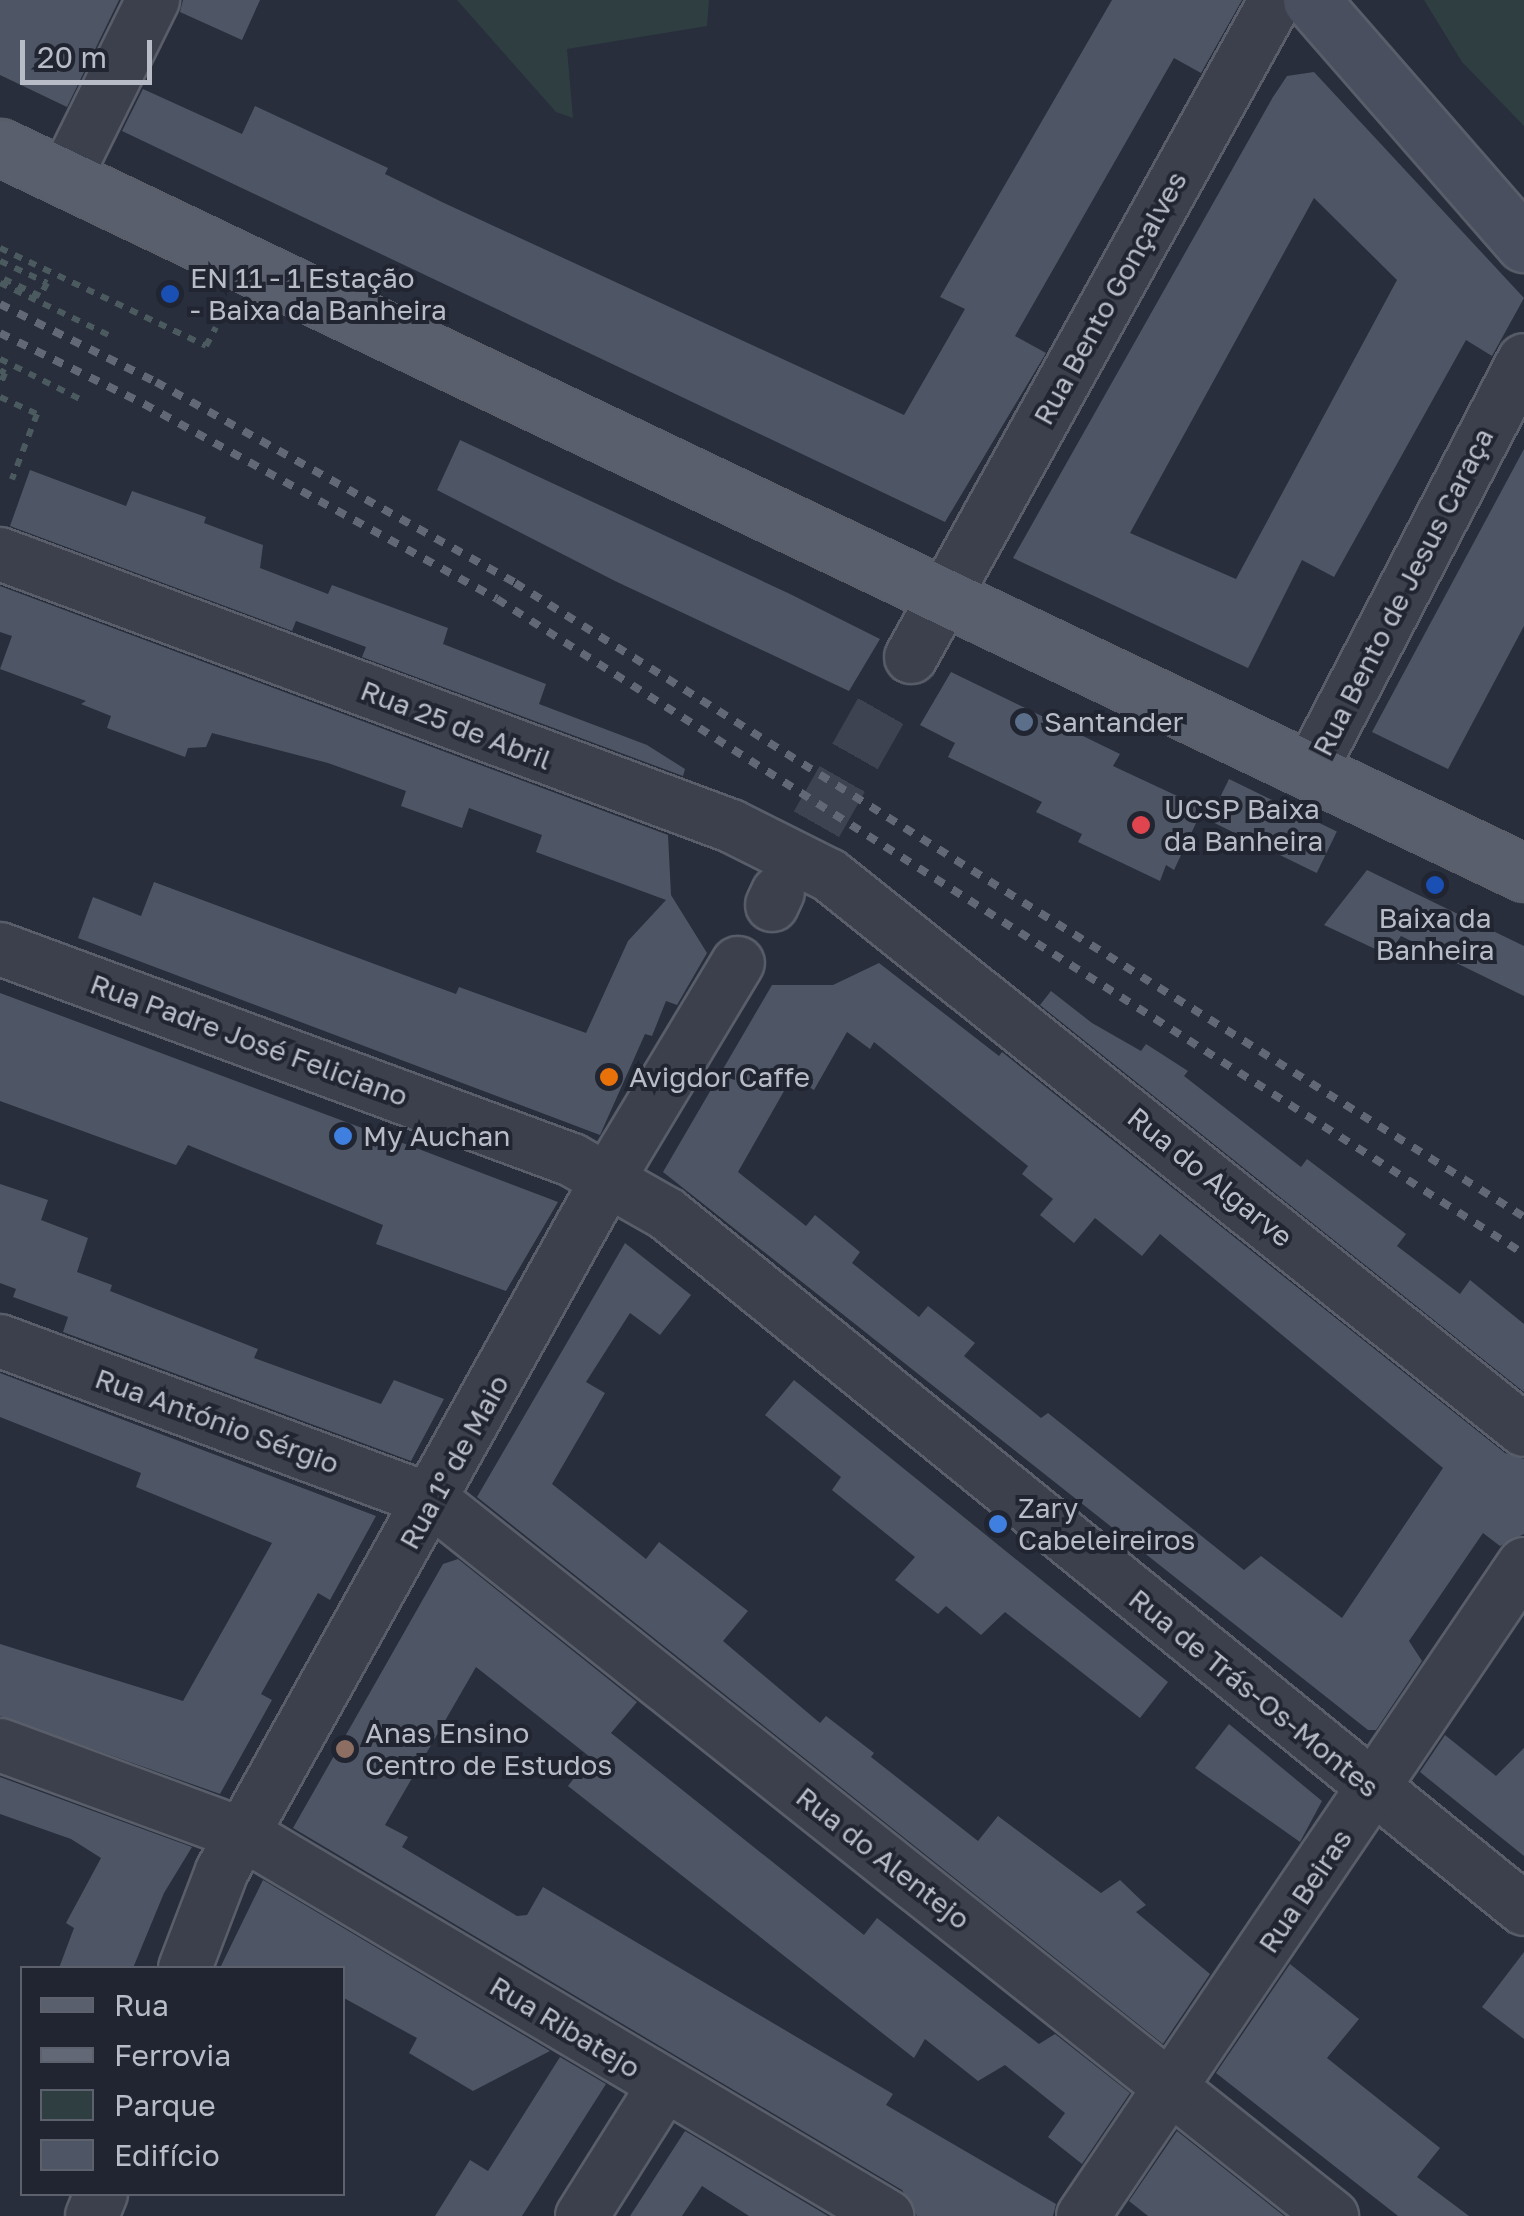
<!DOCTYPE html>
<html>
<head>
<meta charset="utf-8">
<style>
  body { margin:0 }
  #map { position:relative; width:1524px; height:2216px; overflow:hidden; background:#282e3c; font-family:"Golos Text",sans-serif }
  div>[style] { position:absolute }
  .green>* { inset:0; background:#2e3e41 }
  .building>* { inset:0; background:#4e5564; transform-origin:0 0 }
  .street-tunnel>* { height:52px; margin-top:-26px; transform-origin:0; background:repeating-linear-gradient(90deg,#3d4351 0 52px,transparent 0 78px) }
  .path>* { height:6px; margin-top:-3px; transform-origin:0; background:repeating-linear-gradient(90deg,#4b5a5e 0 8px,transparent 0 16px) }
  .roads { filter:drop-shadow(2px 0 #595e6a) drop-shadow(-2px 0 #595e6a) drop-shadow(0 2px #595e6a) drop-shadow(0 -2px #595e6a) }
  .street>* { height:52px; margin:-26px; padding:0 26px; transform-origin:26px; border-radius:26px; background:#3b404c }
  .secondary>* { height:55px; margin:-27.5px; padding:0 27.5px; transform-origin:27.5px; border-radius:27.5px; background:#4a4f5f }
  .primary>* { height:55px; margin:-27.5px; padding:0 27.5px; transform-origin:27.5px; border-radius:27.5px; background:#595f6c }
  .rail>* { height:8px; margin-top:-4px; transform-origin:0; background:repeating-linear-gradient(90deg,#626875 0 10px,transparent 0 20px) }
  .dots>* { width:28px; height:28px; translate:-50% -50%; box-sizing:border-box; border:5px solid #202531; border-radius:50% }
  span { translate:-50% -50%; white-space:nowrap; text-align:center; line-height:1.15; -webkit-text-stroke:8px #202531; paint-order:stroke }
  .poi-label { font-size:28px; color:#b7bcc7 }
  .left { translate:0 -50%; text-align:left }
  .street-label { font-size:28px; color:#b7bcc7 }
  .legend { position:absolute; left:20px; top:1966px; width:325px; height:230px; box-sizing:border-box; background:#202531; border:2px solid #5c616d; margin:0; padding:12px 18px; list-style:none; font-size:30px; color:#b7bcc7 }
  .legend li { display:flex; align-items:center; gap:20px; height:50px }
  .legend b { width:50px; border:2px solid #5c616d }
  .scale { position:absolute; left:20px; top:40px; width:132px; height:45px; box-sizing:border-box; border:5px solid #b7bcc7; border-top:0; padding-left:12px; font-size:30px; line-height:35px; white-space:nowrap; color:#b7bcc7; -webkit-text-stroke:8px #202531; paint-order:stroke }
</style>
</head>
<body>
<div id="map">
  <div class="green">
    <div style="clip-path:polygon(457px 0,709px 0,707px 26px,567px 49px,573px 118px,556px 112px)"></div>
    <div style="clip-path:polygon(1424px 0,1524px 0,1524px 126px,1462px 62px)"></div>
  </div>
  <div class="building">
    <div style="clip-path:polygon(0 0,119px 0,67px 107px,0 75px)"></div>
    <div style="clip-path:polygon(183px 0,260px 0,242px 40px,180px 12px)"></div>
    <div style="clip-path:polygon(1112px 0,1242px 0,1201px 73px,1174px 58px,1015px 336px,1046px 353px,945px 522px,122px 131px,143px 89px,242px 134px,255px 106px,388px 168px,385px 174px,444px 203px,904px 415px,965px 309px,940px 297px)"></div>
    <div style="clip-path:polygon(evenodd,1314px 72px,1524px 298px,1492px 356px,1466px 340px,1334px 577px,1302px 560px,1248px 668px,1013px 558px,1273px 97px,1287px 76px,1314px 72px,1314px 198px,1397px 280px,1236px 579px,1130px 533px,1314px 198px)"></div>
    <div style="clip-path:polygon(460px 440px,790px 594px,880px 639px,849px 691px,615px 581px,437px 490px)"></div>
    <div style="clip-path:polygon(1524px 449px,1524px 626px,1448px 769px,1372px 732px)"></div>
    <div style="clip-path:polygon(30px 470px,126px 506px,132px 491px,206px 517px,204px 523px,263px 545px,260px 568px,328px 594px,332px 585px,448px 628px,443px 644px,546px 684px,539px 704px,647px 745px,685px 769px,683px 776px,362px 657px,366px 647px,296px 621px,292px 631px,10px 526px)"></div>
    <div style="clip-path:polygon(0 586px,668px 835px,671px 895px,707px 953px,677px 1005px,666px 1001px,652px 1036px,645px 1034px,600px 1135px,78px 938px,93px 897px,141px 916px,154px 882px,415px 979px,456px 994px,459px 987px,586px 1033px,628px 941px,666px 900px,536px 852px,542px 835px,469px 808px,462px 828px,401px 806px,406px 791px,328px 763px,212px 733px,206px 747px,188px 748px,185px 757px,107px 728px,111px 716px,81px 704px,86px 701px,0 669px,12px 636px,0 632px)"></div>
    <div style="clip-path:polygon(951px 672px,1120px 754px,1113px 766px,1203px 808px,1174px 870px,1166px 865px,1160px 881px,1078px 842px,1082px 834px,1036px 812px,1042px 802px,948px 757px,955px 743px,920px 725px)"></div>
    <div style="left:1229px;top:779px;width:120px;height:46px;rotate:26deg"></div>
    <div style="clip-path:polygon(1367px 870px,1524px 946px,1524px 996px,1401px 936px,1388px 955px,1324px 925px)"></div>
    <div style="clip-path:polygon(evenodd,879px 963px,999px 1056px,1002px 1052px,1505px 1453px,1524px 1459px,1524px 1534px,1500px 1546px,1483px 1533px,1409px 1641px,1422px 1661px,1376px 1730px,1368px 1730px,663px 1172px,772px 985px,833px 985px,879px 963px,847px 1032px,870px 1049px,874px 1042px,1028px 1166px,1022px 1174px,1053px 1199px,1040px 1215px,1074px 1243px,1095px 1218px,1142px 1256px,1160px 1234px,1443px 1468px,1342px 1618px,1261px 1556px,1244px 1570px,1048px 1413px,1041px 1418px,964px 1356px,975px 1343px,928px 1306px,919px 1317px,852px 1263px,860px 1252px,815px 1215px,806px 1226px,738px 1172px,792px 1077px,814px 1090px,847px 1032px)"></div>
    <div style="clip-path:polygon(1051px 991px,1092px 1023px,1141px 1051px,1146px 1044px,1188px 1071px,1184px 1076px,1301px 1167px,1307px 1159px,1406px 1234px,1397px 1246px,1460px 1294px,1470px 1280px,1524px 1324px,1524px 1392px,1040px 1005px)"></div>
    <div style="clip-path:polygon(0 993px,416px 1148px,558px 1202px,506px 1291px,376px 1244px,383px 1225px,188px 1145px,176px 1165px,0 1101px)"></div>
    <div style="clip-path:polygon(0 1184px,48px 1200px,41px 1220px,88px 1238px,77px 1272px,112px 1285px,110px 1291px,258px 1349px,254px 1358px,381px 1404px,394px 1380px,444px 1399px,411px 1461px,63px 1332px,68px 1317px,13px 1297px,16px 1289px,0 1283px)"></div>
    <div style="clip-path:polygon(625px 1243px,691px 1295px,660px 1335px,630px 1313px,586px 1382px,605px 1393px,552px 1484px,646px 1559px,659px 1542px,748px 1611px,723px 1641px,820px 1723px,826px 1716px,874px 1753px,871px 1757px,978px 1841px,998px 1816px,1101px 1893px,1120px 1880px,1146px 1905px,1136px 1912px,1210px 1974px,1163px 2044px,477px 1497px)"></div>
    <div style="clip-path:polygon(0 1373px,376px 1516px,330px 1600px,318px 1593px,261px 1694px,272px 1700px,220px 1794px,0 1716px,0 1644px,183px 1701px,272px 1543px,136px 1487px,141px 1473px,0 1417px)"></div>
    <div style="clip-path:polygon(794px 1380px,1168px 1682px,1140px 1718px,1005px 1612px,981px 1635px,946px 1606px,938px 1614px,895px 1580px,915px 1557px,832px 1490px,841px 1477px,765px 1415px)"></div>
    <div style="clip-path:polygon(458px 1559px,637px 1702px,611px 1733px,864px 1935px,877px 1918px,1039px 2044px,1055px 2034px,1130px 2093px,1082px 2164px,1048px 2137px,1065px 2113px,1005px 2065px,978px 2081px,925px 2039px,914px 2058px,568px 1786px,590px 1757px,476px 1667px,385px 1825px,408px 1837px,402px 1847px,517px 1916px,527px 1915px,543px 1887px,893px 2094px,886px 2105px,1056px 2204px,1053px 2216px,917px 2216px,902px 2190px,293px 1828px,443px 1564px)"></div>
    <div style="clip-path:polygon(1229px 1724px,1322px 1801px,1300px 1842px,1195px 1768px)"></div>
    <div style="clip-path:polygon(1445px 1735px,1496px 1776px,1524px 1748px,1524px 1856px,1420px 1772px)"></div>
    <div style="clip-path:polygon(0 1777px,192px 1847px,164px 1893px,133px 1968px,59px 1968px,74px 1928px,66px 1923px,101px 1858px,71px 1839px,0 1814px)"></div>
    <div style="clip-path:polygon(263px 1880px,550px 2051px,473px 2091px,409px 2053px,417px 2038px,342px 1997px,342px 1968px,220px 1968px)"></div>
    <div style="clip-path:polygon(1524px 1952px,1524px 2039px,1482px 2007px)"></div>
    <div style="clip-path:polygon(1290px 1964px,1359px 2019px,1327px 2058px,1440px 2148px,1417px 2177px,1469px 2216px,1398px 2216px,1216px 2073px)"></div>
    <div style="clip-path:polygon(560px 2057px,606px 2084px,522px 2216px,435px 2216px,470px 2160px,488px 2171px)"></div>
    <div style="clip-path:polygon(685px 2131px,828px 2216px,749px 2216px,702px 2186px,682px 2216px,630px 2216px)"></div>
    <div style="clip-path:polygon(1177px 2131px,1284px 2216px,1148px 2216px,1129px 2201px)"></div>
  </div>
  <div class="street-tunnel">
    <div style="left:778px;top:892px;width:216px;rotate:-60.4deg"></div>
  </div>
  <div class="path">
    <div style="left:0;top:248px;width:228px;rotate:25.4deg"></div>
    <div style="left:206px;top:346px;width:21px;rotate:-62deg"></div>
    <div style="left:0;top:261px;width:52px;rotate:25.1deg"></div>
    <div style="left:47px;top:283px;width:15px;rotate:118deg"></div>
    <div style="left:40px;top:296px;width:44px;rotate:-154.6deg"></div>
    <div style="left:0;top:283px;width:127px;rotate:25.6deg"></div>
    <div style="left:0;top:359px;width:94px;rotate:26.6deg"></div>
    <div style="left:0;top:370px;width:6px;rotate:31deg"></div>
    <div style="left:5px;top:373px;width:13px;rotate:113deg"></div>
    <div style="left:0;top:397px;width:41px;rotate:24.7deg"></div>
    <div style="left:37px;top:414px;width:70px;rotate:111deg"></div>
  </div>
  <div class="roads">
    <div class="street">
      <div style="left:65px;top:178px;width:199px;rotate:-63.7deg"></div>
      <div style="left:0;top:554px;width:780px;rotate:20.41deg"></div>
      <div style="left:731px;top:826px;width:110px;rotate:26.6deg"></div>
      <div style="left:829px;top:875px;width:889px;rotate:38.61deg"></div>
      <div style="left:911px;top:657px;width:752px;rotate:-60.95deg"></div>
      <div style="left:1310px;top:771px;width:463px;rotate:-62.5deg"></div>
      <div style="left:772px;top:905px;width:14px;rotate:-65deg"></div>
      <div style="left:0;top:949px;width:610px;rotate:20.25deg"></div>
      <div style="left:572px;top:1160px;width:109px;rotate:29.6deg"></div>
      <div style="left:667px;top:1214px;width:1103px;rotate:39.04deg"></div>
      <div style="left:0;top:1341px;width:462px;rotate:20.3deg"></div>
      <div style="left:433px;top:1501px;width:1149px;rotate:38.5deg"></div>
      <div style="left:0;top:1745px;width:261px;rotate:20.2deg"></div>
      <div style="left:245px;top:1835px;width:747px;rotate:30.69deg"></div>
      <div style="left:185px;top:1968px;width:104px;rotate:-69.1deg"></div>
      <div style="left:222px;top:1871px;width:792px;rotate:-60.85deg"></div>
      <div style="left:608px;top:1179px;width:252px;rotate:-59deg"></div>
      <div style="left:92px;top:2216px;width:24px;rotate:-68deg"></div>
      <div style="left:582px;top:2216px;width:154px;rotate:-57.8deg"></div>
      <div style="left:1083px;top:2216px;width:787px;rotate:-55.93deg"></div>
    </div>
    <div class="secondary">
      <div style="left:1311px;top:0;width:324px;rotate:48.9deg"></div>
    </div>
    <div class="primary">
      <div style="left:0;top:147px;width:1688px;rotate:25.47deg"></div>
    </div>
  </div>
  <div class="rail">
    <div style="left:0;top:304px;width:174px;rotate:26.6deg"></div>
    <div style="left:156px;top:382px;width:411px;rotate:29.2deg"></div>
    <div style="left:515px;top:583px;width:1192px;rotate:32.14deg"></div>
    <div style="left:0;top:333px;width:161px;rotate:26.2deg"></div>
    <div style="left:144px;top:404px;width:403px;rotate:28.9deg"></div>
    <div style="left:497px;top:599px;width:1218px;rotate:32.53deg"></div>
  </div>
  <div class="dots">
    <div style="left:170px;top:294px;background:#1a4fb4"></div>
    <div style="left:1024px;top:722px;background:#5c6f8a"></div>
    <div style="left:1141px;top:825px;background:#e0444e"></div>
    <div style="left:1435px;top:885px;background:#1a4fb4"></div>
    <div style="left:609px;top:1077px;background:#e8710a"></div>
    <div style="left:343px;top:1136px;background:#3f7fe0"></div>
    <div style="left:998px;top:1524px;background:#3f7fe0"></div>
    <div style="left:345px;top:1749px;background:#8d6e63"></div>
  </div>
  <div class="poi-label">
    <span class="left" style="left:190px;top:294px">EN 11 - 1 Estação<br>- Baixa da Banheira</span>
    <span class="left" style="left:1044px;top:722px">Santander</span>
    <span class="left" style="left:1164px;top:825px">UCSP Baixa<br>da Banheira</span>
    <span style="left:1435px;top:934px">Baixa da<br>Banheira</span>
    <span class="left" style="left:629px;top:1077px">Avigdor Caffe</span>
    <span class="left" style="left:363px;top:1136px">My Auchan</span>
    <span class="left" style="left:1018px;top:1524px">Zary<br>Cabeleireiros</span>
    <span class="left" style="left:365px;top:1749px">Anas Ensino<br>Centro de Estudos</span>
  </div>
  <div class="street-label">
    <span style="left:1110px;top:298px;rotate:-61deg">Rua Bento Gonçalves</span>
    <span style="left:1403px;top:592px;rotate:-63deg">Rua Bento de Jesus Caraça</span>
    <span style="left:456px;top:725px;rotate:21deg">Rua 25 de Abril</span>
    <span style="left:249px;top:1040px;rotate:20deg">Rua Padre José Feliciano</span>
    <span style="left:1210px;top:1177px;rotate:39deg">Rua do Algarve</span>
    <span style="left:217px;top:1421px;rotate:20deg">Rua António Sérgio</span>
    <span style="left:454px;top:1462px;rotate:-61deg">Rua 1º de Maio</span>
    <span style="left:1254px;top:1693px;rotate:39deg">Rua de Trás-Os-Montes</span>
    <span style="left:883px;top:1858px;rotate:38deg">Rua do Alentejo</span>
    <span style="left:1305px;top:1891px;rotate:-56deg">Rua Beiras</span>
    <span style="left:565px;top:2027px;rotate:31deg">Rua Ribatejo</span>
  </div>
  <ul class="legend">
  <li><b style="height:12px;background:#595f6c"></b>Rua</li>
  <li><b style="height:12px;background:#626875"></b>Ferrovia</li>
  <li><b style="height:28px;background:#2e3e41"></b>Parque</li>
  <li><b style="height:28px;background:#4e5564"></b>Edifício</li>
  </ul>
  <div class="scale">20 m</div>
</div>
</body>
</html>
